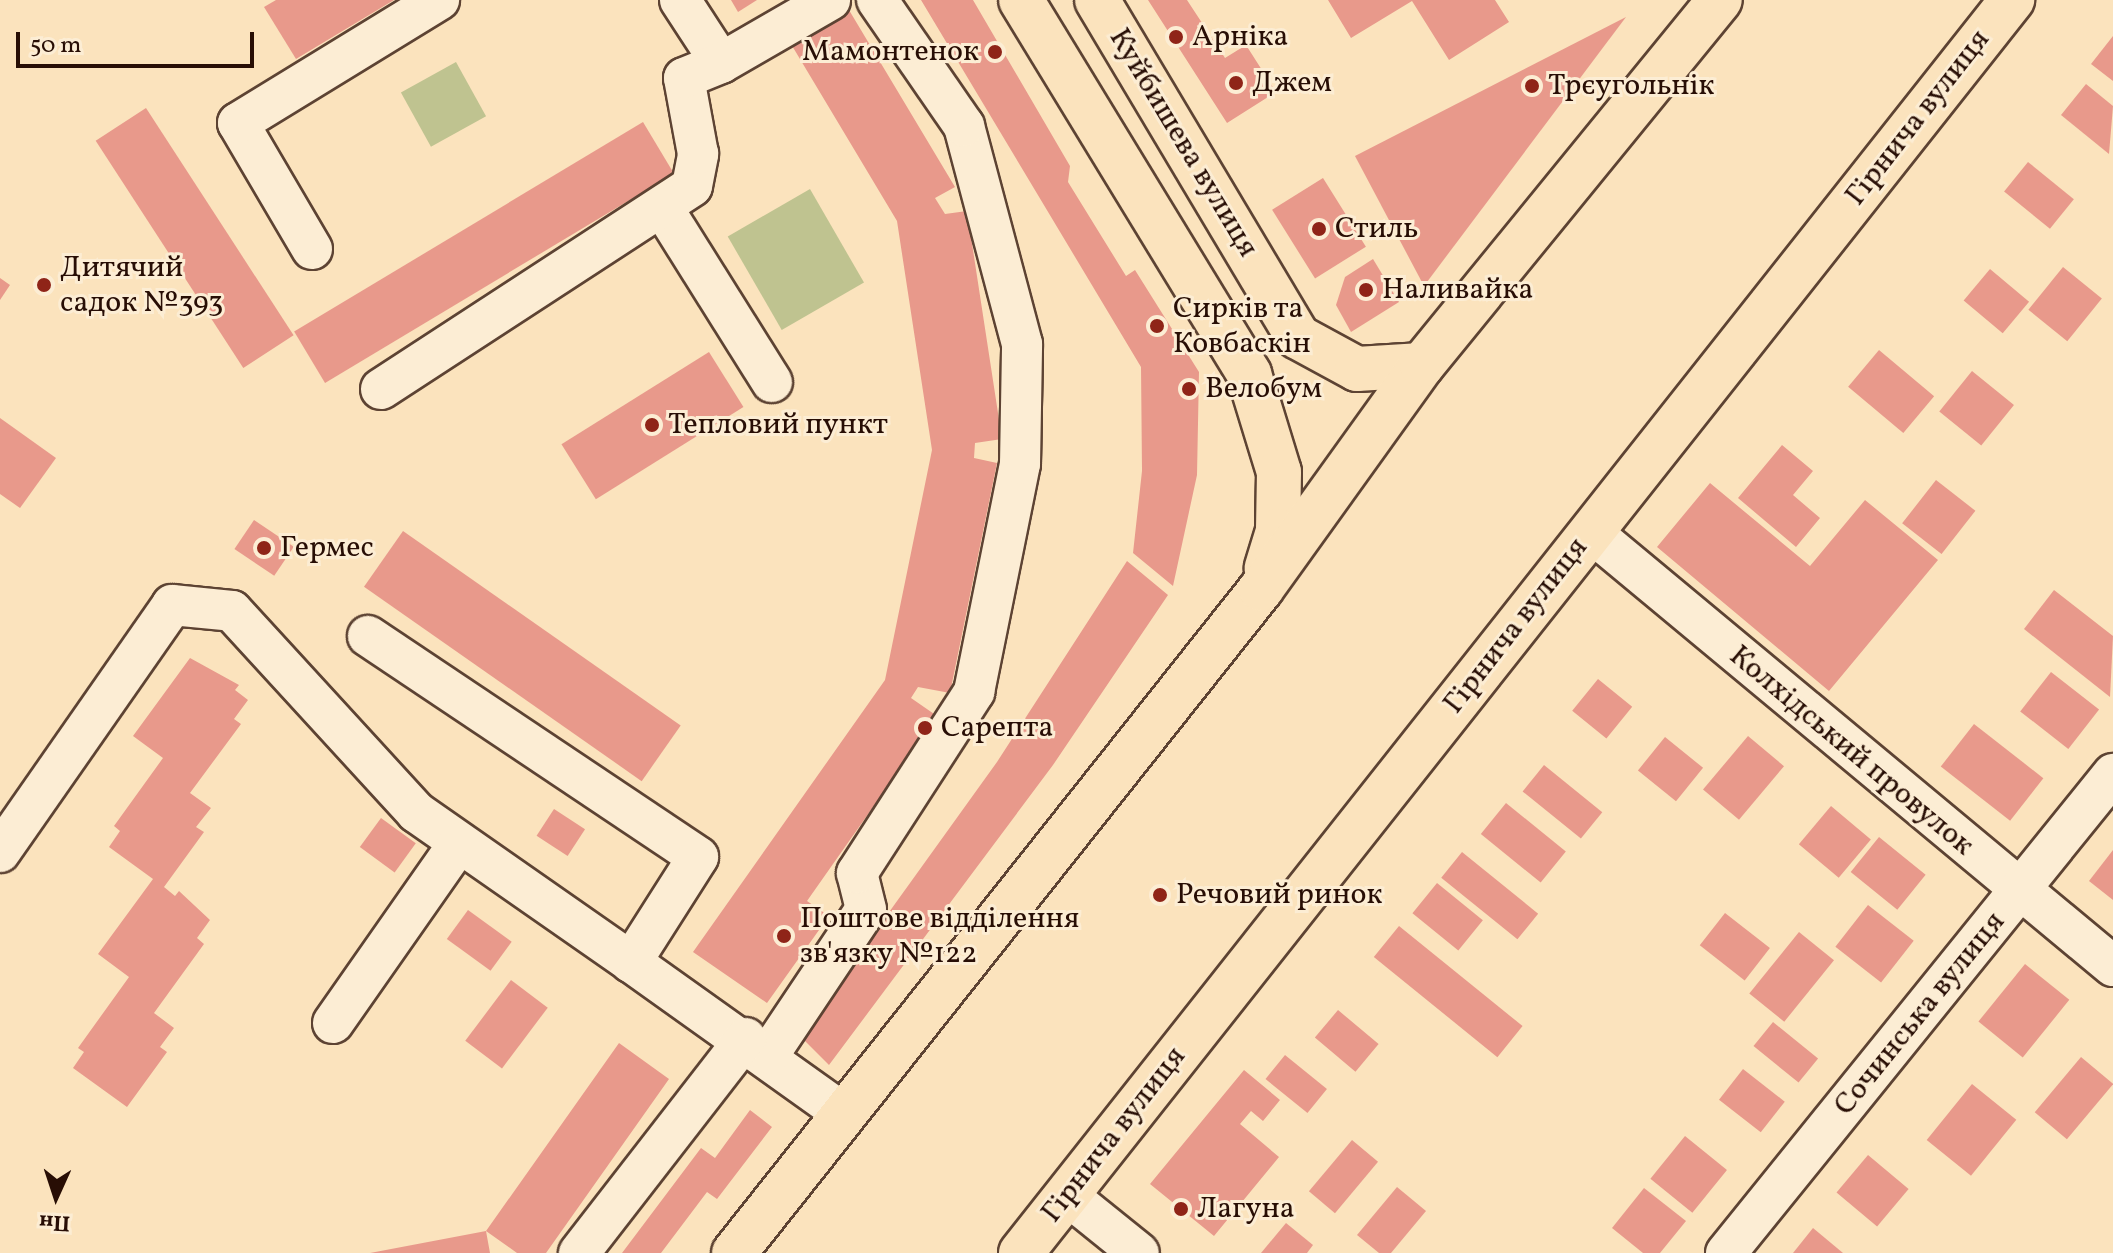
<!DOCTYPE html>
<html>
<head>
<meta charset="utf-8">
<style>
  body { margin:0 }
  #map { position:relative; width:2113px; height:1253px; overflow:hidden; background:#fbe3bd; font-family:Vollkorn,serif }
  div>[style] { position:absolute }
  .green>* { inset:0; background:#bfc390; transform-origin:0 0 }
  .building>* { inset:0; background:#e8998b; transform-origin:0 0 }
  .roads { filter:drop-shadow(2px 0 #5d4333) drop-shadow(-2px 0 #5d4333) drop-shadow(0 2px #5d4333) drop-shadow(0 -2px #5d4333) }
  .minor>* { height:40px; margin:-20px; padding:0 20px; transform-origin:20px; border-radius:20px; background:#fcedd4 }
  .major>* { height:44px; margin:-22px; padding:0 22px; transform-origin:22px; border-radius:22px; background:#fbe3bd }
  .dots>* { width:22px; height:22px; translate:-50% -50%; box-sizing:border-box; border:4px solid #fcedd4; border-radius:50% }
  span { translate:-50% -50%; white-space:nowrap; text-align:center; line-height:1.15; -webkit-text-stroke:6px #fcedd4; paint-order:stroke }
  .poi-label { font-size:30px; color:#280e05 }
  .left { translate:0 -50%; text-align:left }
  .right { translate:-100% -50%; text-align:right }
  .street-label { font-size:30px; color:#280e05 }
  .north { position:absolute; left:16px; top:1157px; width:80px; height:80px; -webkit-text-stroke:6px #fcedd4; paint-order:stroke; rotate:183deg; font-size:22px; font-weight:700; line-height:32px; text-align:center; color:#280e05 }
  .north::after { content:''; display:block; margin:auto; width:28px; height:36px; background:#280e05; clip-path:polygon(50% 0,100% 100%,50% 72%,0 100%) }
  .scale { position:absolute; left:16px; top:32px; width:238px; height:36px; box-sizing:border-box; border:4px solid #280e05; border-top:0; padding-left:10px; font-size:24px; line-height:28px; white-space:nowrap; color:#280e05; -webkit-text-stroke:6px #fcedd4; paint-order:stroke }
</style>
</head>
<body>
<div id="map">
  <div class="green">
    <div style="left:456px;top:62px;width:62px;height:63px;rotate:61deg"></div>
    <div style="left:810px;top:189px;width:108px;height:95px;rotate:60deg"></div>
  </div>
  <div class="building">
    <div style="clip-path:polygon(276px 0,394px 0,296px 59px,264px 7px)"></div>
    <div style="clip-path:polygon(731px 0,757px 0,738px 12px)"></div>
    <div style="clip-path:polygon(843px 0,955px 187px,935px 198px,945px 214px,967px 211px,1002px 439px,975px 443px,974px 458px,997px 463px,950px 693px,918px 687px,911px 698px,937px 716px,807px 901px,829px 916px,767px 1003px,693px 952px,885px 680px,932px 450px,897px 221px,785px 34px)"></div>
    <div style="clip-path:polygon(921px 0,973px 0,1070px 166px,1068px 182px,1126px 276px,1135px 270px,1199px 372px,1197px 475px,1173px 586px,1133px 553px,1142px 471px,1141px 367px)"></div>
    <div style="clip-path:polygon(1148px 0,1187px 0,1225px 58px,1246px 45px,1276px 92px,1227px 123px)"></div>
    <div style="clip-path:polygon(1328px 0,1495px 0,1509px 22px,1449px 60px,1412px 1px,1351px 38px)"></div>
    <div style="clip-path:polygon(1626px 17px,1424px 286px,1355px 156px)"></div>
    <div style="clip-path:polygon(2113px 36px,2113px 81px,2091px 64px)"></div>
    <div style="clip-path:polygon(2086px 84px,2113px 106px,2109px 154px,2061px 115px)"></div>
    <div style="left:146px;top:108px;width:271px;height:60px;rotate:57deg"></div>
    <div style="left:643px;top:122px;width:60px;height:407px;rotate:59deg"></div>
    <div style="left:2028px;top:162px;width:59px;height:38px;rotate:39deg"></div>
    <div style="left:1323px;top:178px;width:81px;height:60px;rotate:58deg"></div>
    <div style="clip-path:polygon(1373px 259px,1399px 302px,1351px 332px,1336px 305px,1345px 277px)"></div>
    <div style="left:2063px;top:267px;width:50px;height:55px;rotate:39deg"></div>
    <div style="left:1990px;top:269px;width:51px;height:41px;rotate:40deg"></div>
    <div style="clip-path:polygon(0 278px,10px 285px,0 300px)"></div>
    <div style="left:1879px;top:350px;width:72px;height:48px;rotate:40deg"></div>
    <div style="left:709px;top:352px;width:65px;height:174px;rotate:58deg"></div>
    <div style="left:1972px;top:371px;width:54px;height:52px;rotate:39deg"></div>
    <div style="clip-path:polygon(0 418px,56px 458px,20px 508px,0 494px)"></div>
    <div style="clip-path:polygon(1782px 445px,1813px 471px,1793px 495px,1820px 518px,1796px 547px,1738px 498px)"></div>
    <div style="left:1936px;top:480px;width:50px;height:55px;rotate:38deg"></div>
    <div style="clip-path:polygon(1710px 483px,1810px 566px,1865px 500px,1938px 560px,1829px 691px,1657px 547px)"></div>
    <div style="left:254px;top:520px;width:48px;height:35px;rotate:34deg"></div>
    <div style="left:403px;top:531px;width:339px;height:68px;rotate:35deg"></div>
    <div style="clip-path:polygon(1127px 561px,1168px 595px,1053px 765px,829px 1065px,800px 1036px,997px 762px)"></div>
    <div style="clip-path:polygon(2054px 590px,2113px 636px,2110px 697px,2024px 629px)"></div>
    <div style="clip-path:polygon(190px 658px,239px 685px,235px 690px,248px 700px,234px 719px,241px 724px,190px 793px,211px 808px,196px 827px,204px 832px,164px 887px,175px 896px,179px 891px,210px 920px,197px 938px,204px 944px,154px 1013px,174px 1028px,160px 1047px,167px 1052px,127px 1107px,73px 1068px,84px 1052px,78px 1048px,129px 977px,98px 954px,153px 879px,109px 847px,120px 831px,114px 826px,163px 758px,133px 736px)"></div>
    <div style="left:2051px;top:672px;width:61px;height:50px;rotate:38deg"></div>
    <div style="left:1598px;top:679px;width:44px;height:41px;rotate:39deg"></div>
    <div style="left:1974px;top:724px;width:88px;height:54px;rotate:38deg"></div>
    <div style="left:1748px;top:736px;width:47px;height:70px;rotate:40deg"></div>
    <div style="left:1665px;top:737px;width:49px;height:43px;rotate:39deg"></div>
    <div style="left:1544px;top:765px;width:75px;height:34px;rotate:39deg"></div>
    <div style="left:1506px;top:803px;width:77px;height:40px;rotate:39deg"></div>
    <div style="left:1831px;top:806px;width:52px;height:50px;rotate:40deg"></div>
    <div style="left:554px;top:809px;width:37px;height:32px;rotate:33deg"></div>
    <div style="left:381px;top:818px;width:43px;height:36px;rotate:36deg"></div>
    <div style="left:1879px;top:837px;width:60px;height:45px;rotate:39deg"></div>
    <div style="clip-path:polygon(2113px 850px,2113px 900px,2089px 881px)"></div>
    <div style="left:1462px;top:852px;width:98px;height:33px;rotate:39deg"></div>
    <div style="left:1437px;top:883px;width:59px;height:39px;rotate:39deg"></div>
    <div style="left:1868px;top:905px;width:58px;height:53px;rotate:38deg"></div>
    <div style="left:468px;top:910px;width:54px;height:36px;rotate:36deg"></div>
    <div style="left:1725px;top:913px;width:57px;height:41px;rotate:38deg"></div>
    <div style="left:1399px;top:926px;width:159px;height:40px;rotate:39deg"></div>
    <div style="left:1799px;top:932px;width:45px;height:79px;rotate:39deg"></div>
    <div style="left:2025px;top:964px;width:57px;height:74px;rotate:39deg"></div>
    <div style="left:511px;top:980px;width:46px;height:76px;rotate:37deg"></div>
    <div style="left:1338px;top:1010px;width:53px;height:36px;rotate:40deg"></div>
    <div style="left:1773px;top:1022px;width:58px;height:31px;rotate:39deg"></div>
    <div style="clip-path:polygon(619px 1043px,669px 1079px,546px 1253px,517px 1253px,486px 1231px,490px 1253px,370px 1253px,486px 1231px)"></div>
    <div style="left:1285px;top:1055px;width:54px;height:31px;rotate:39deg"></div>
    <div style="left:2081px;top:1057px;width:42px;height:72px;rotate:40deg"></div>
    <div style="left:1743px;top:1069px;width:53px;height:39px;rotate:38deg"></div>
    <div style="clip-path:polygon(1244px 1070px,1280px 1100px,1263px 1121px,1251px 1111px,1240px 1124px,1279px 1157px,1214px 1236px,1150px 1184px)"></div>
    <div style="left:1972px;top:1084px;width:57px;height:72px;rotate:39deg"></div>
    <div style="clip-path:polygon(750px 1110px,772px 1127px,717px 1199px,707px 1192px,661px 1253px,622px 1253px,701px 1148px,715px 1158px)"></div>
    <div style="left:1685px;top:1136px;width:54px;height:55px;rotate:39deg"></div>
    <div style="left:1352px;top:1140px;width:34px;height:67px;rotate:40deg"></div>
    <div style="left:1868px;top:1155px;width:53px;height:49px;rotate:40deg"></div>
    <div style="clip-path:polygon(1397px 1187px,1426px 1211px,1391px 1253px,1379px 1253px,1357px 1235px)"></div>
    <div style="clip-path:polygon(1644px 1188px,1686px 1221px,1660px 1253px,1643px 1253px,1612px 1228px)"></div>
    <div style="clip-path:polygon(1286px 1223px,1313px 1245px,1307px 1253px,1261px 1253px)"></div>
    <div style="clip-path:polygon(1813px 1228px,1843px 1253px,1793px 1253px)"></div>
  </div>
  <div class="roads">
    <div class="minor">
      <div style="left:680px;top:0;width:75px;rotate:56.9deg"></div>
      <div style="left:721px;top:63px;width:126px;rotate:-30deg"></div>
      <div style="left:664px;top:210px;width:203px;rotate:57.9deg"></div>
      <div style="left:312px;top:249px;width:146px;rotate:-120.4deg"></div>
      <div style="left:238px;top:123px;width:236px;rotate:-31.5deg"></div>
      <div style="left:381px;top:389px;width:371px;rotate:-33.1deg"></div>
      <div style="left:692px;top:186px;width:33px;rotate:-79deg"></div>
      <div style="left:698px;top:154px;width:77px;rotate:-100.4deg"></div>
      <div style="left:684px;top:78px;width:40px;rotate:-22deg"></div>
      <div style="left:1591px;top:532px;width:679px;rotate:39.74deg"></div>
      <div style="left:368px;top:636px;width:397px;rotate:33.8deg"></div>
      <div style="left:698px;top:857px;width:125px;rotate:122.5deg"></div>
      <div style="left:631px;top:962px;width:262px;rotate:35.5deg"></div>
      <div style="left:0;top:852px;width:301px;rotate:-55.1deg"></div>
      <div style="left:172px;top:605px;width:60px;rotate:5.7deg"></div>
      <div style="left:232px;top:611px;width:273px;rotate:47.5deg"></div>
      <div style="left:416px;top:812px;width:262px;rotate:34.9deg"></div>
      <div style="left:333px;top:1023px;width:220px;rotate:-55deg"></div>
      <div style="left:769px;top:1054px;width:174px;rotate:-56.2deg"></div>
      <div style="left:866px;top:909px;width:37px;rotate:-104deg"></div>
      <div style="left:857px;top:873px;width:216px;rotate:-57.1deg"></div>
      <div style="left:974px;top:692px;width:233px;rotate:-78.6deg"></div>
      <div style="left:1020px;top:464px;width:120px;rotate:-89deg"></div>
      <div style="left:1022px;top:344px;width:226px;rotate:-104.9deg"></div>
      <div style="left:964px;top:126px;width:153px;rotate:-124.6deg"></div>
      <div style="left:1067px;top:1195px;width:92px;rotate:38.9deg"></div>
      <div style="left:579px;top:1253px;width:272px;rotate:-52.2deg"></div>
      <div style="left:1726px;top:1253px;width:616px;rotate:-51.06deg"></div>
    </div>
    <div class="major">
      <div style="left:1021px;top:0;width:438px;rotate:58.6deg"></div>
      <div style="left:1249px;top:374px;width:102px;rotate:73deg"></div>
      <div style="left:1279px;top:472px;width:59px;rotate:91deg"></div>
      <div style="left:1278px;top:531px;width:39px;rotate:107deg"></div>
      <div style="left:1097px;top:0;width:392px;rotate:59.2deg"></div>
      <div style="left:1298px;top:337px;width:67px;rotate:28.5deg"></div>
      <div style="left:1357px;top:369px;width:65px;rotate:-3.5deg"></div>
      <div style="left:734px;top:1253px;width:848px;rotate:-51.56deg"></div>
      <div style="left:1261px;top:589px;width:276px;rotate:-54.3deg"></div>
      <div style="left:1422px;top:365px;width:471px;rotate:-50.8deg"></div>
      <div style="left:1021px;top:1253px;width:1598px;rotate:-51.66deg"></div>
    </div>
  </div>
  <div class="dots">
    <div style="left:1176px;top:37px;background:#8f2418"></div>
    <div style="left:995px;top:52px;background:#8f2418"></div>
    <div style="left:1236px;top:83px;background:#8f2418"></div>
    <div style="left:1532px;top:86px;background:#8f2418"></div>
    <div style="left:1319px;top:229px;background:#8f2418"></div>
    <div style="left:44px;top:285px;background:#8f2418"></div>
    <div style="left:1366px;top:290px;background:#8f2418"></div>
    <div style="left:1157px;top:326px;background:#8f2418"></div>
    <div style="left:1189px;top:389px;background:#8f2418"></div>
    <div style="left:652px;top:425px;background:#8f2418"></div>
    <div style="left:264px;top:548px;background:#8f2418"></div>
    <div style="left:925px;top:728px;background:#8f2418"></div>
    <div style="left:1160px;top:895px;background:#8f2418"></div>
    <div style="left:784px;top:936px;background:#8f2418"></div>
    <div style="left:1181px;top:1209px;background:#8f2418"></div>
  </div>
  <div class="poi-label">
    <span class="left" style="left:1192px;top:37px">Арніка</span>
    <span class="right" style="left:979px;top:52px">Мамонтенок</span>
    <span class="left" style="left:1252px;top:83px">Джем</span>
    <span class="left" style="left:1548px;top:86px">Трєугольнік</span>
    <span class="left" style="left:1335px;top:229px">Стиль</span>
    <span class="left" style="left:60px;top:285px">Дитячий<br>садок №393</span>
    <span class="left" style="left:1382px;top:290px">Наливайка</span>
    <span class="left" style="left:1173px;top:326px">Сирків та<br>Ковбаскін</span>
    <span class="left" style="left:1205px;top:389px">Велобум</span>
    <span class="left" style="left:668px;top:425px">Тепловий пункт</span>
    <span class="left" style="left:280px;top:548px">Гермес</span>
    <span class="left" style="left:941px;top:728px">Сарепта</span>
    <span class="left" style="left:1176px;top:895px">Речовий ринок</span>
    <span class="left" style="left:800px;top:936px">Поштове відділення<br>зв'язку №122</span>
    <span class="left" style="left:1197px;top:1209px">Лагуна</span>
  </div>
  <div class="street-label">
    <span style="left:1918px;top:118px;rotate:-52deg">Гірнича вулиця</span>
    <span style="left:1183px;top:143px;rotate:59deg">Куйбишева вулиця</span>
    <span style="left:1516px;top:626px;rotate:-52deg">Гірнича вулиця</span>
    <span style="left:1851px;top:751px;rotate:40deg">Колхідський провулок</span>
    <span style="left:1920px;top:1014px;rotate:-51deg">Сочинська вулиця</span>
    <span style="left:1114px;top:1135px;rotate:-52deg">Гірнича вулиця</span>
  </div>
  <div class="north">Пн</div>
  <div class="scale">50 m</div>
</div>
</body>
</html>
